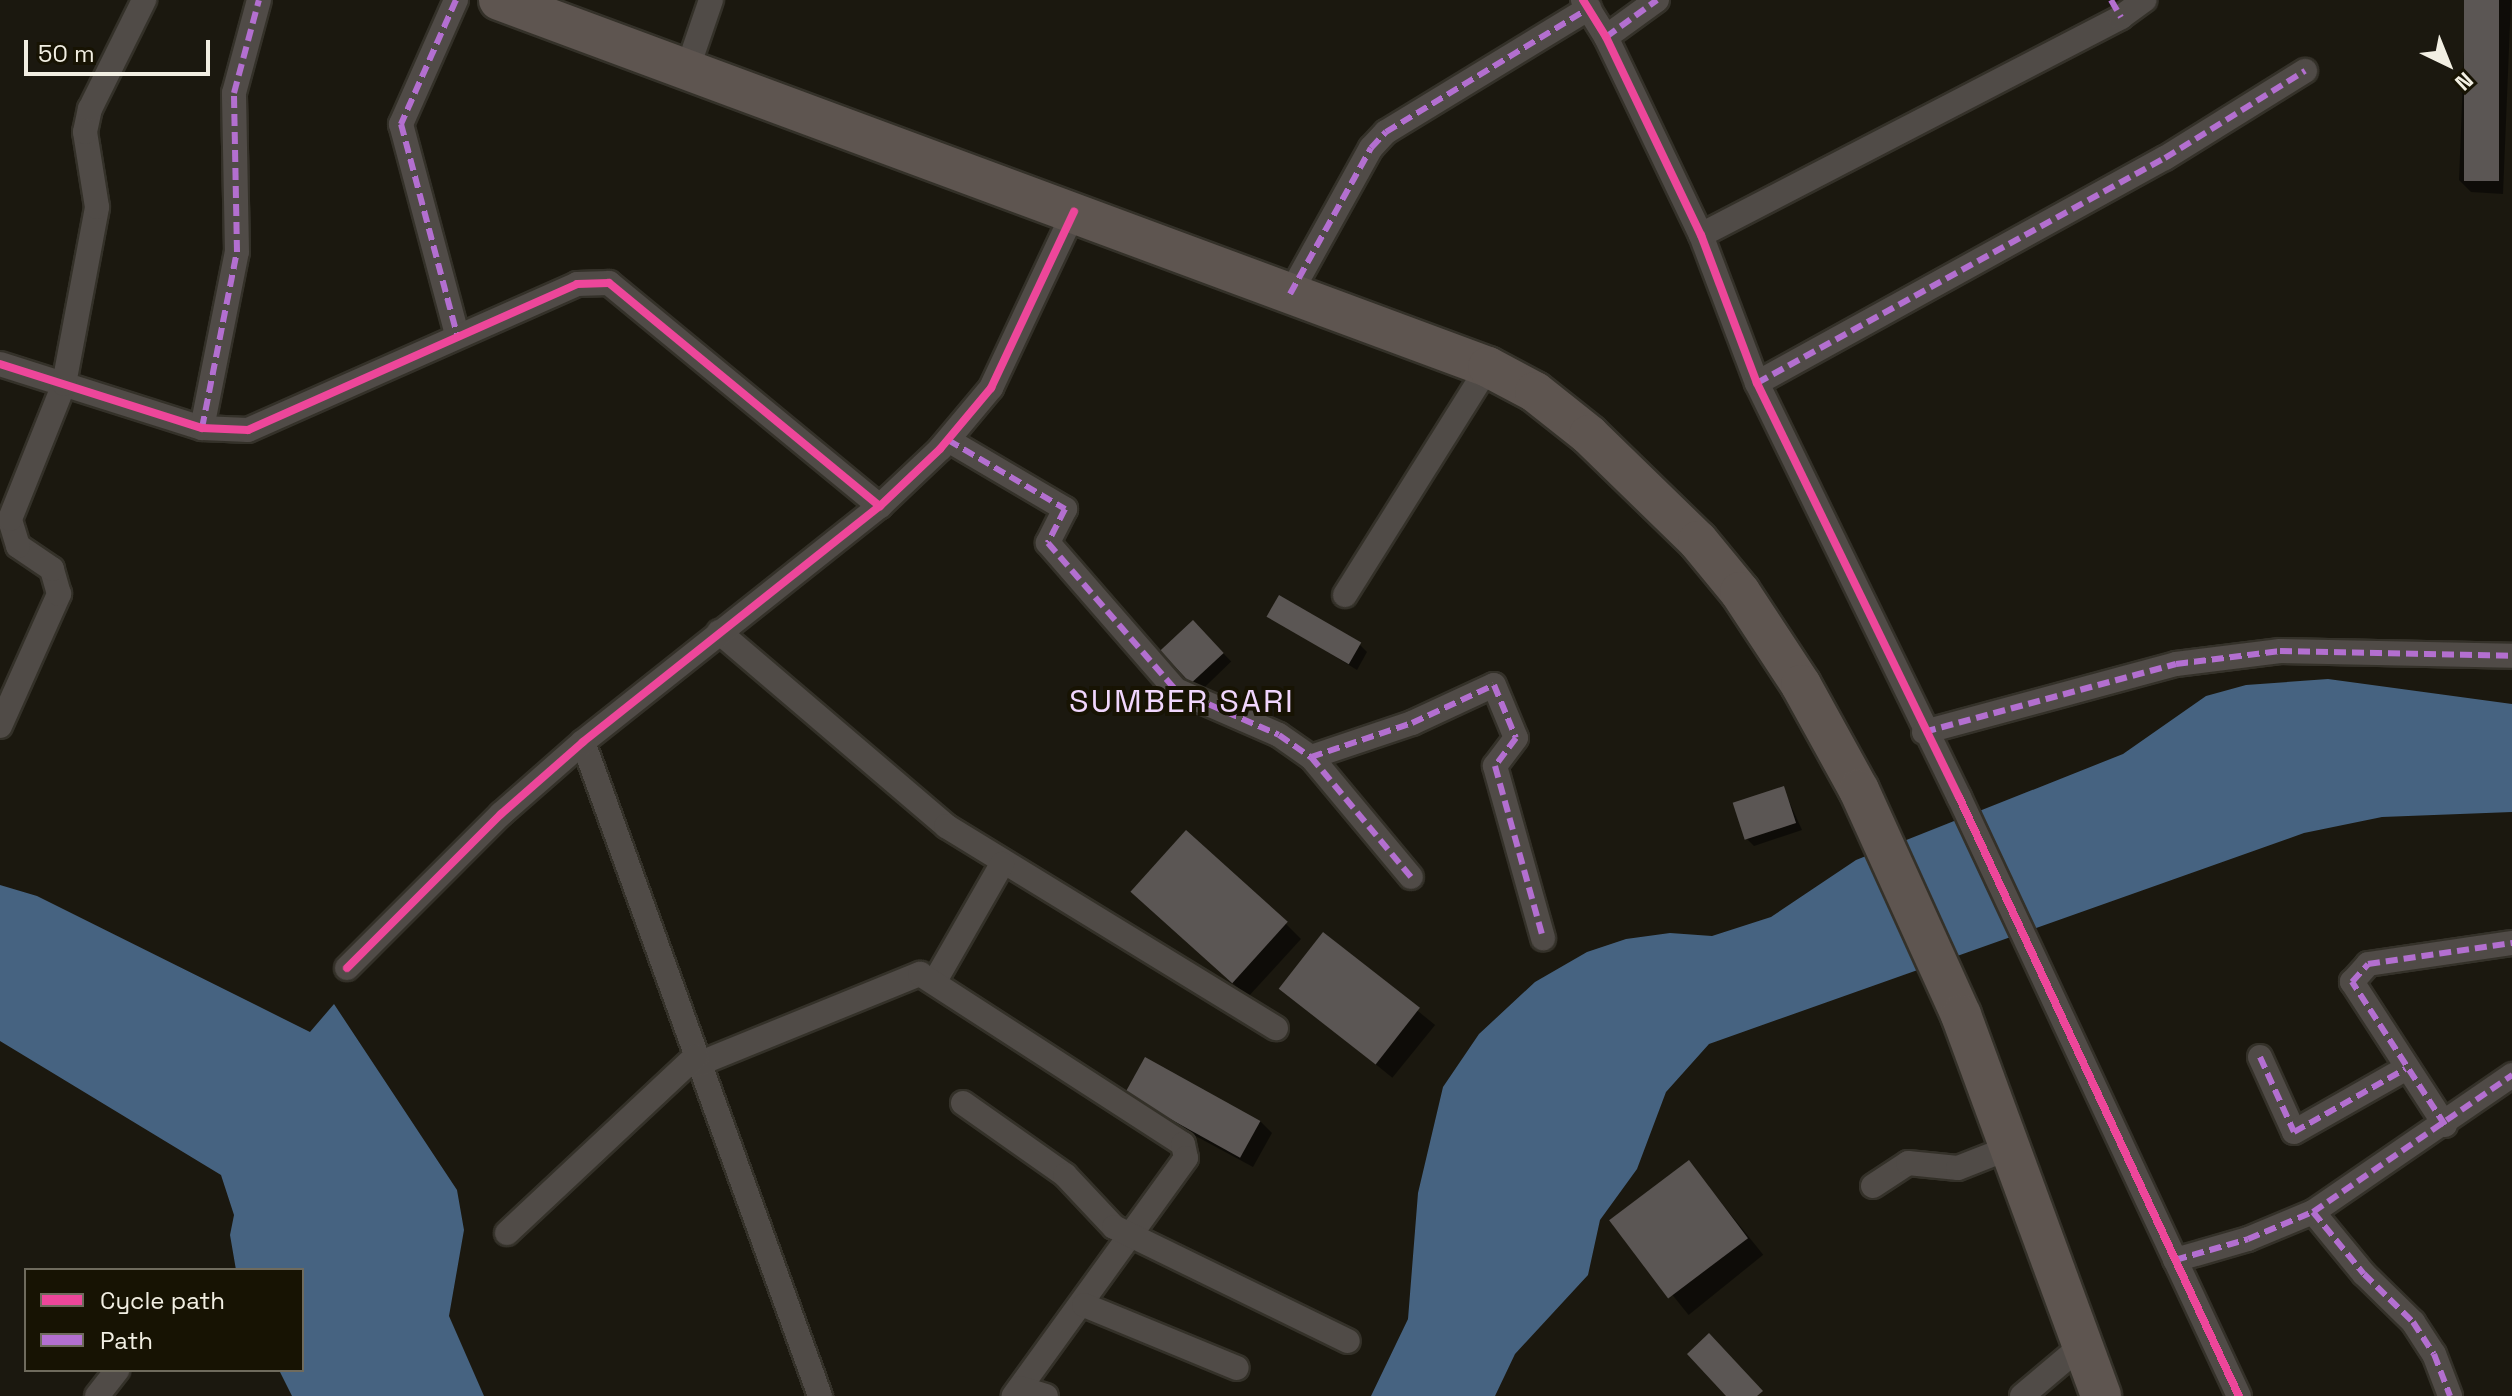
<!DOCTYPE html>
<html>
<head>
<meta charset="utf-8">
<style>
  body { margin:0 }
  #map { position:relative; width:2512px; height:1396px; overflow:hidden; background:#1b180f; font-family:"Space Grotesk",sans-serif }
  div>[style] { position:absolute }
  .water>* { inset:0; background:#466381 }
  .shadow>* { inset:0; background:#0007; transform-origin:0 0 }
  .building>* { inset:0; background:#5b5654; transform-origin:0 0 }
  .roads { filter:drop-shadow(2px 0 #343129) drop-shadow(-2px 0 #343129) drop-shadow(0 2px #343129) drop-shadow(0 -2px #343129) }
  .minor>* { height:24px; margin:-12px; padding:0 12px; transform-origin:12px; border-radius:12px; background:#504b47 }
  .trunk>* { height:40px; margin:-20px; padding:0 20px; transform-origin:20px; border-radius:20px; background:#5e5550 }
  .quiet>* { height:6px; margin-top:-3px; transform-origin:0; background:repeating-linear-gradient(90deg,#b36fd0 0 12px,transparent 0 18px) }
  .cycleway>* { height:8px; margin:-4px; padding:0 4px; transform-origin:4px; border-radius:4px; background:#ed469a }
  span { translate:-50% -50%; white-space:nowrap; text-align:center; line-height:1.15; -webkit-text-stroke:8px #171303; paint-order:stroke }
  .quarter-label { font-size:32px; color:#f1d6fd; letter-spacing:2px }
  .legend { position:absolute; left:24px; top:1268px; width:280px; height:104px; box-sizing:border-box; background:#171303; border:2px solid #6f6b5d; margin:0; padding:10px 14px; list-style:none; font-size:24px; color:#f2efe3 }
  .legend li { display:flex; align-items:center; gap:16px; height:40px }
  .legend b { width:40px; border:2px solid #6f6b5d }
  .north { position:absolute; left:2408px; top:24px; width:80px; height:80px; -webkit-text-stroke:6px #171303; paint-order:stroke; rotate:137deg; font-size:22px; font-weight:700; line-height:32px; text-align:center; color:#f2efe3 }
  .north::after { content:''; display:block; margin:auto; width:28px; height:36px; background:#f2efe3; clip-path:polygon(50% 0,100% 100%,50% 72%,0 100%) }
  .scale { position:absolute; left:24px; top:40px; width:186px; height:36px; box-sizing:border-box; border:4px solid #f2efe3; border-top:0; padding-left:10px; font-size:24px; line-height:28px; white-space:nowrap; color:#f2efe3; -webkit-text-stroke:6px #171303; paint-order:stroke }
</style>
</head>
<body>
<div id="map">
  <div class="water">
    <div style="clip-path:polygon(2328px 679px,2512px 704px,2512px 812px,2382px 817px,2304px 833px,1709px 1044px,1666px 1092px,1637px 1169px,1600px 1220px,1588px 1275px,1515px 1354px,1495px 1396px,1371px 1396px,1408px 1319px,1418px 1193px,1443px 1087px,1479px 1034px,1535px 982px,1587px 952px,1626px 939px,1670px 933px,1712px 936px,1771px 917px,1856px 860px,2123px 754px,2206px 696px,2246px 685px)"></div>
    <div style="clip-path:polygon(0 885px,37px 896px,310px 1032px,334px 1004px,457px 1190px,464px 1230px,449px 1316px,484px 1396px,292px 1396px,279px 1370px,302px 1370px,302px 1270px,236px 1270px,230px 1235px,234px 1215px,221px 1175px,0 1041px)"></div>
  </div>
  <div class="shadow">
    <div style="clip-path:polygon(2466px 0,2511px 0,2503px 194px,2471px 192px,2459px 180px)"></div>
    <div style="clip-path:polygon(1269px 616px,1360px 645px,1367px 652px,1357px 670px)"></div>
    <div style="left:1193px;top:622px;width:55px;height:41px;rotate:46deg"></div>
    <div style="clip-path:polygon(1783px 788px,1802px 830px,1754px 846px,1746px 838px)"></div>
    <div style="clip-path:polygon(1149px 907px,1285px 923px,1301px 939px,1248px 997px)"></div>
    <div style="left:1324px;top:935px;width:143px;height:68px;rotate:39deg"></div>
    <div style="clip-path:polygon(1128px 1094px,1260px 1121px,1272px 1133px,1253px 1167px,1140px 1106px)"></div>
    <div style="left:1689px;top:1163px;width:118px;height:96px;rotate:51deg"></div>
  </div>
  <div class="building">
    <div style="left:2464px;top:0;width:35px;height:181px"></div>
    <div style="left:1279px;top:595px;width:95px;height:25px;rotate:30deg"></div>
    <div style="left:1193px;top:620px;width:45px;height:45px;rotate:47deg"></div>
    <div style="left:1784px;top:786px;width:39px;height:54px;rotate:72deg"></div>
    <div style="left:1186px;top:830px;width:137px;height:83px;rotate:42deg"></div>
    <div style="left:1323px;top:932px;width:123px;height:72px;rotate:38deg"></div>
    <div style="left:1145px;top:1057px;width:132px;height:42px;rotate:29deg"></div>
    <div style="left:1689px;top:1160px;width:98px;height:100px;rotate:53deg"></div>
    <div style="clip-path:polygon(1709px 1333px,1763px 1391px,1757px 1396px,1726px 1396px,1687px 1354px)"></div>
  </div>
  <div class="roads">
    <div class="minor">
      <div style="left:456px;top:0;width:136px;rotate:113.9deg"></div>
      <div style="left:401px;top:124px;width:218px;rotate:75.1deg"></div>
      <div style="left:1583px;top:0;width:44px;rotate:58.1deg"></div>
      <div style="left:1606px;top:37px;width:220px;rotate:64.4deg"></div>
      <div style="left:1701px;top:235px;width:158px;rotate:69.3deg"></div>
      <div style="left:1757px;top:383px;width:461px;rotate:64deg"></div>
      <div style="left:1959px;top:797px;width:661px;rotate:64.95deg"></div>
      <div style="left:1606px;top:37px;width:63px;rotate:-36deg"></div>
      <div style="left:687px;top:70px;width:74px;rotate:-71.1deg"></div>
      <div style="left:1701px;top:235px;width:473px;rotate:-27.4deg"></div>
      <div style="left:2121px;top:17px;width:29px;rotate:-36deg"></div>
      <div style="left:1290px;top:294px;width:167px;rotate:-61deg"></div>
      <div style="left:1371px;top:148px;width:22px;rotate:-47deg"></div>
      <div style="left:1386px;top:132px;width:238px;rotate:-31.4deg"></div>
      <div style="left:0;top:364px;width:212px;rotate:17.6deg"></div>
      <div style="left:202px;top:428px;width:46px;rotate:2.5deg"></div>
      <div style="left:248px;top:430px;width:360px;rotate:-23.9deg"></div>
      <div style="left:577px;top:284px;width:32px;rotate:-2deg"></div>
      <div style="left:609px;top:283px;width:351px;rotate:39.5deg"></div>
      <div style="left:1757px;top:383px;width:466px;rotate:-28.9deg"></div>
      <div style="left:2165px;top:158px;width:165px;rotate:-31.9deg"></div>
      <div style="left:202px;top:428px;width:179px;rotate:-78.8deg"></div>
      <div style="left:237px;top:252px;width:159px;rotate:-91.1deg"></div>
      <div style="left:234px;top:93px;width:96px;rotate:-75deg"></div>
      <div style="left:948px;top:440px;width:136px;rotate:30.5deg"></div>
      <div style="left:1065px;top:509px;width:38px;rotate:117deg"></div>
      <div style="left:1048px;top:543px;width:195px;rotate:49deg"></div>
      <div style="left:1176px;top:690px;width:112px;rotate:23.6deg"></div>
      <div style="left:1279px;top:735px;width:39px;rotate:35deg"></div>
      <div style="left:1311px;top:757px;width:107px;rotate:-18.6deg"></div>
      <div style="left:1412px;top:723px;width:90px;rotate:-24.9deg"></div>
      <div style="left:1494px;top:685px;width:57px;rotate:67.5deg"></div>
      <div style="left:1516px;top:738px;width:35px;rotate:127deg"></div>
      <div style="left:1495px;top:766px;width:179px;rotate:74.4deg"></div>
      <div style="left:1345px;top:595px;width:269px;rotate:-57.9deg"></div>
      <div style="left:719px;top:632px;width:299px;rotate:40.5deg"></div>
      <div style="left:946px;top:826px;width:387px;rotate:31.5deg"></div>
      <div style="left:0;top:726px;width:145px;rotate:-65.9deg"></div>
      <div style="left:59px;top:594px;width:26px;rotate:-106deg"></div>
      <div style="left:52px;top:569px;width:41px;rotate:-145.9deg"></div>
      <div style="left:18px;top:546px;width:28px;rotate:-107deg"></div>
      <div style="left:10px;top:519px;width:145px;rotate:-68.2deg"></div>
      <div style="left:64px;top:384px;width:180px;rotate:-79.4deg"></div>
      <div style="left:97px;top:207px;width:76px;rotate:-99.1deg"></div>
      <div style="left:85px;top:132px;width:24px;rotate:-78deg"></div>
      <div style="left:90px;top:109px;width:122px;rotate:-63.6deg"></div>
      <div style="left:1924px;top:732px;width:261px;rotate:-15.1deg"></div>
      <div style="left:2176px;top:664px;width:105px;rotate:-7.1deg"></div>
      <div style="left:2280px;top:651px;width:232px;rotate:1.2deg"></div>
      <div style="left:583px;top:742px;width:696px;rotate:70.08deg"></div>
      <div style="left:1311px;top:757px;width:156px;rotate:50.2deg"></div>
      <div style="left:347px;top:968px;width:218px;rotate:-45deg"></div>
      <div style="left:501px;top:814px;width:109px;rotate:-41.3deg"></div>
      <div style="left:583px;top:742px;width:379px;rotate:-38.5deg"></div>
      <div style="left:880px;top:506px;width:83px;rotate:-43.5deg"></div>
      <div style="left:940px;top:449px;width:80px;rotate:-50.1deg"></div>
      <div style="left:991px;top:388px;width:195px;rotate:-64.8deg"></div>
      <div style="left:935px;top:981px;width:135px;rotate:-60.2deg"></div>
      <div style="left:2260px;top:1057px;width:82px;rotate:65.6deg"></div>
      <div style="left:2294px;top:1132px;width:128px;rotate:-29.6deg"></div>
      <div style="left:698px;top:1064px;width:240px;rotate:-22.1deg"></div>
      <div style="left:920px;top:974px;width:313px;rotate:32.9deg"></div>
      <div style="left:1183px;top:1144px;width:14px;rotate:78deg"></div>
      <div style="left:1186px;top:1158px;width:294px;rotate:125.9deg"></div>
      <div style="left:963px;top:1103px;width:125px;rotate:35.2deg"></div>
      <div style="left:1065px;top:1175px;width:71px;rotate:46.7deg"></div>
      <div style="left:1114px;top:1227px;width:260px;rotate:26deg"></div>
      <div style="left:2445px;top:1125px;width:171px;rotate:-123deg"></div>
      <div style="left:2352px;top:982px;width:24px;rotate:-48deg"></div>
      <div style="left:2368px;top:964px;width:146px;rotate:-8.3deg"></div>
      <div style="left:1873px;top:1186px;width:42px;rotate:-33.3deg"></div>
      <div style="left:1908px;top:1163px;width:50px;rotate:5.7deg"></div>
      <div style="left:1958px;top:1168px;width:55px;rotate:-21.4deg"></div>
      <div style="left:2313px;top:1212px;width:80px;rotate:50.6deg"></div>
      <div style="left:2364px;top:1274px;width:69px;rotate:44.4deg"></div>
      <div style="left:2413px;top:1322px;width:38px;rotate:57deg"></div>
      <div style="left:2434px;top:1354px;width:45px;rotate:69.1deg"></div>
      <div style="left:507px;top:1233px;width:259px;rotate:-43.1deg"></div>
      <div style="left:2175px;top:1260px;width:76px;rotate:-16deg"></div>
      <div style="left:2248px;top:1239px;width:70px;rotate:-22.6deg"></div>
      <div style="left:2313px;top:1212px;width:242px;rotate:-34.5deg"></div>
      <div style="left:1084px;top:1305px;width:165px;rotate:22.4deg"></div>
      <div style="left:1020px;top:1388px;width:27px;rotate:17deg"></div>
      <div style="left:97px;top:1396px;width:33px;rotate:-52deg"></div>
      <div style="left:2022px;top:1396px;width:76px;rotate:-40.2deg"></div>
    </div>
    <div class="trunk">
      <div style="left:499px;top:0;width:1055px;rotate:20.36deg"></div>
      <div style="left:1488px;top:367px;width:53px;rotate:28deg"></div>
      <div style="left:1535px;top:392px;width:69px;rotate:38.5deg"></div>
      <div style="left:1589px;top:435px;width:152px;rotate:44.2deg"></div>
      <div style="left:1698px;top:541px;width:66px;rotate:50.5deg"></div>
      <div style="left:1740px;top:592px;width:111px;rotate:56.7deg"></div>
      <div style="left:1801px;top:685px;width:120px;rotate:61.1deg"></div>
      <div style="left:1859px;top:790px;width:247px;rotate:65.6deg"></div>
      <div style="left:1961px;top:1015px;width:406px;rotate:69.8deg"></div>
    </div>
  </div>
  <div class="quiet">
    <div style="left:456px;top:0;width:136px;rotate:113.9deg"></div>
    <div style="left:401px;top:124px;width:218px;rotate:75.1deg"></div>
    <div style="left:2111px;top:0;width:20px;rotate:60deg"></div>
    <div style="left:1606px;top:37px;width:63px;rotate:-36deg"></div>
    <div style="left:1290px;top:294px;width:167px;rotate:-61deg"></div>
    <div style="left:1371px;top:148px;width:22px;rotate:-47deg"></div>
    <div style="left:1386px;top:132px;width:238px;rotate:-31.4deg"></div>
    <div style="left:1757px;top:383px;width:466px;rotate:-28.9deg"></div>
    <div style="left:2165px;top:158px;width:165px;rotate:-31.9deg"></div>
    <div style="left:202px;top:428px;width:179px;rotate:-78.8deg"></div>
    <div style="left:237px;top:252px;width:159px;rotate:-91.1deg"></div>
    <div style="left:234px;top:93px;width:96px;rotate:-75deg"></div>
    <div style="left:948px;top:440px;width:136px;rotate:30.5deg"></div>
    <div style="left:1065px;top:509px;width:38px;rotate:117deg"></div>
    <div style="left:1048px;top:543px;width:195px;rotate:49deg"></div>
    <div style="left:1176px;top:690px;width:112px;rotate:23.6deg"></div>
    <div style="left:1279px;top:735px;width:39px;rotate:35deg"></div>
    <div style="left:1311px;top:757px;width:107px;rotate:-18.6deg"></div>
    <div style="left:1412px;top:723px;width:90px;rotate:-24.9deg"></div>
    <div style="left:1494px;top:685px;width:57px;rotate:67.5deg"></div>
    <div style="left:1516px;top:738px;width:35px;rotate:127deg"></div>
    <div style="left:1495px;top:766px;width:179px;rotate:74.4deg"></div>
    <div style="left:1924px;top:732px;width:261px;rotate:-15.1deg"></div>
    <div style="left:2176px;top:664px;width:105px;rotate:-7.1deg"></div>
    <div style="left:2280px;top:651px;width:232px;rotate:1.2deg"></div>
    <div style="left:1311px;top:757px;width:156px;rotate:50.2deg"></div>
    <div style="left:2260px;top:1057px;width:82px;rotate:65.6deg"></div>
    <div style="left:2294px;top:1132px;width:128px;rotate:-29.6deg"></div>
    <div style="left:2445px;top:1125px;width:171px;rotate:-123deg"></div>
    <div style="left:2352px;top:982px;width:24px;rotate:-48deg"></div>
    <div style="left:2368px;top:964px;width:146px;rotate:-8.3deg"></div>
    <div style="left:2313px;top:1212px;width:80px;rotate:50.6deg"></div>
    <div style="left:2364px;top:1274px;width:69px;rotate:44.4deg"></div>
    <div style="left:2413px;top:1322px;width:38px;rotate:57deg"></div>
    <div style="left:2434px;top:1354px;width:45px;rotate:69.1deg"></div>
    <div style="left:2175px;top:1260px;width:76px;rotate:-16deg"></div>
    <div style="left:2248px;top:1239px;width:70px;rotate:-22.6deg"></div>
    <div style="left:2313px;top:1212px;width:242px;rotate:-34.5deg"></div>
  </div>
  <div class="cycleway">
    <div style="left:1583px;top:0;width:44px;rotate:58.1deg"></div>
    <div style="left:1606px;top:37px;width:220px;rotate:64.4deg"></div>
    <div style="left:1701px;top:235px;width:158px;rotate:69.3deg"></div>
    <div style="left:1757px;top:383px;width:461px;rotate:64deg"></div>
    <div style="left:1959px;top:797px;width:661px;rotate:64.95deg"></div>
    <div style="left:0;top:364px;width:212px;rotate:17.6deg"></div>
    <div style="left:202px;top:428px;width:46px;rotate:2.5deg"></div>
    <div style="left:248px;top:430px;width:360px;rotate:-23.9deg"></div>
    <div style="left:577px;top:284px;width:32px;rotate:-2deg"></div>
    <div style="left:609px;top:283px;width:351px;rotate:39.5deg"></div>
    <div style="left:347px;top:968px;width:218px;rotate:-45deg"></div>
    <div style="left:501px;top:814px;width:109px;rotate:-41.3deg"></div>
    <div style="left:583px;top:742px;width:379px;rotate:-38.5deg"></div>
    <div style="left:880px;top:506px;width:83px;rotate:-43.5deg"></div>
    <div style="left:940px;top:449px;width:80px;rotate:-50.1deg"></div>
    <div style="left:991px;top:388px;width:195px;rotate:-64.8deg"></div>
  </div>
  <div class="quarter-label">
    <span style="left:1182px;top:701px">SUMBER SARI</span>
  </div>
  <ul class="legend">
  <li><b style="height:10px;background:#ed469a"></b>Cycle path</li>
  <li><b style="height:10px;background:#b36fd0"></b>Path</li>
  </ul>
  <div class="north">N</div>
  <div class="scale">50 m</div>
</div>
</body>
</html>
